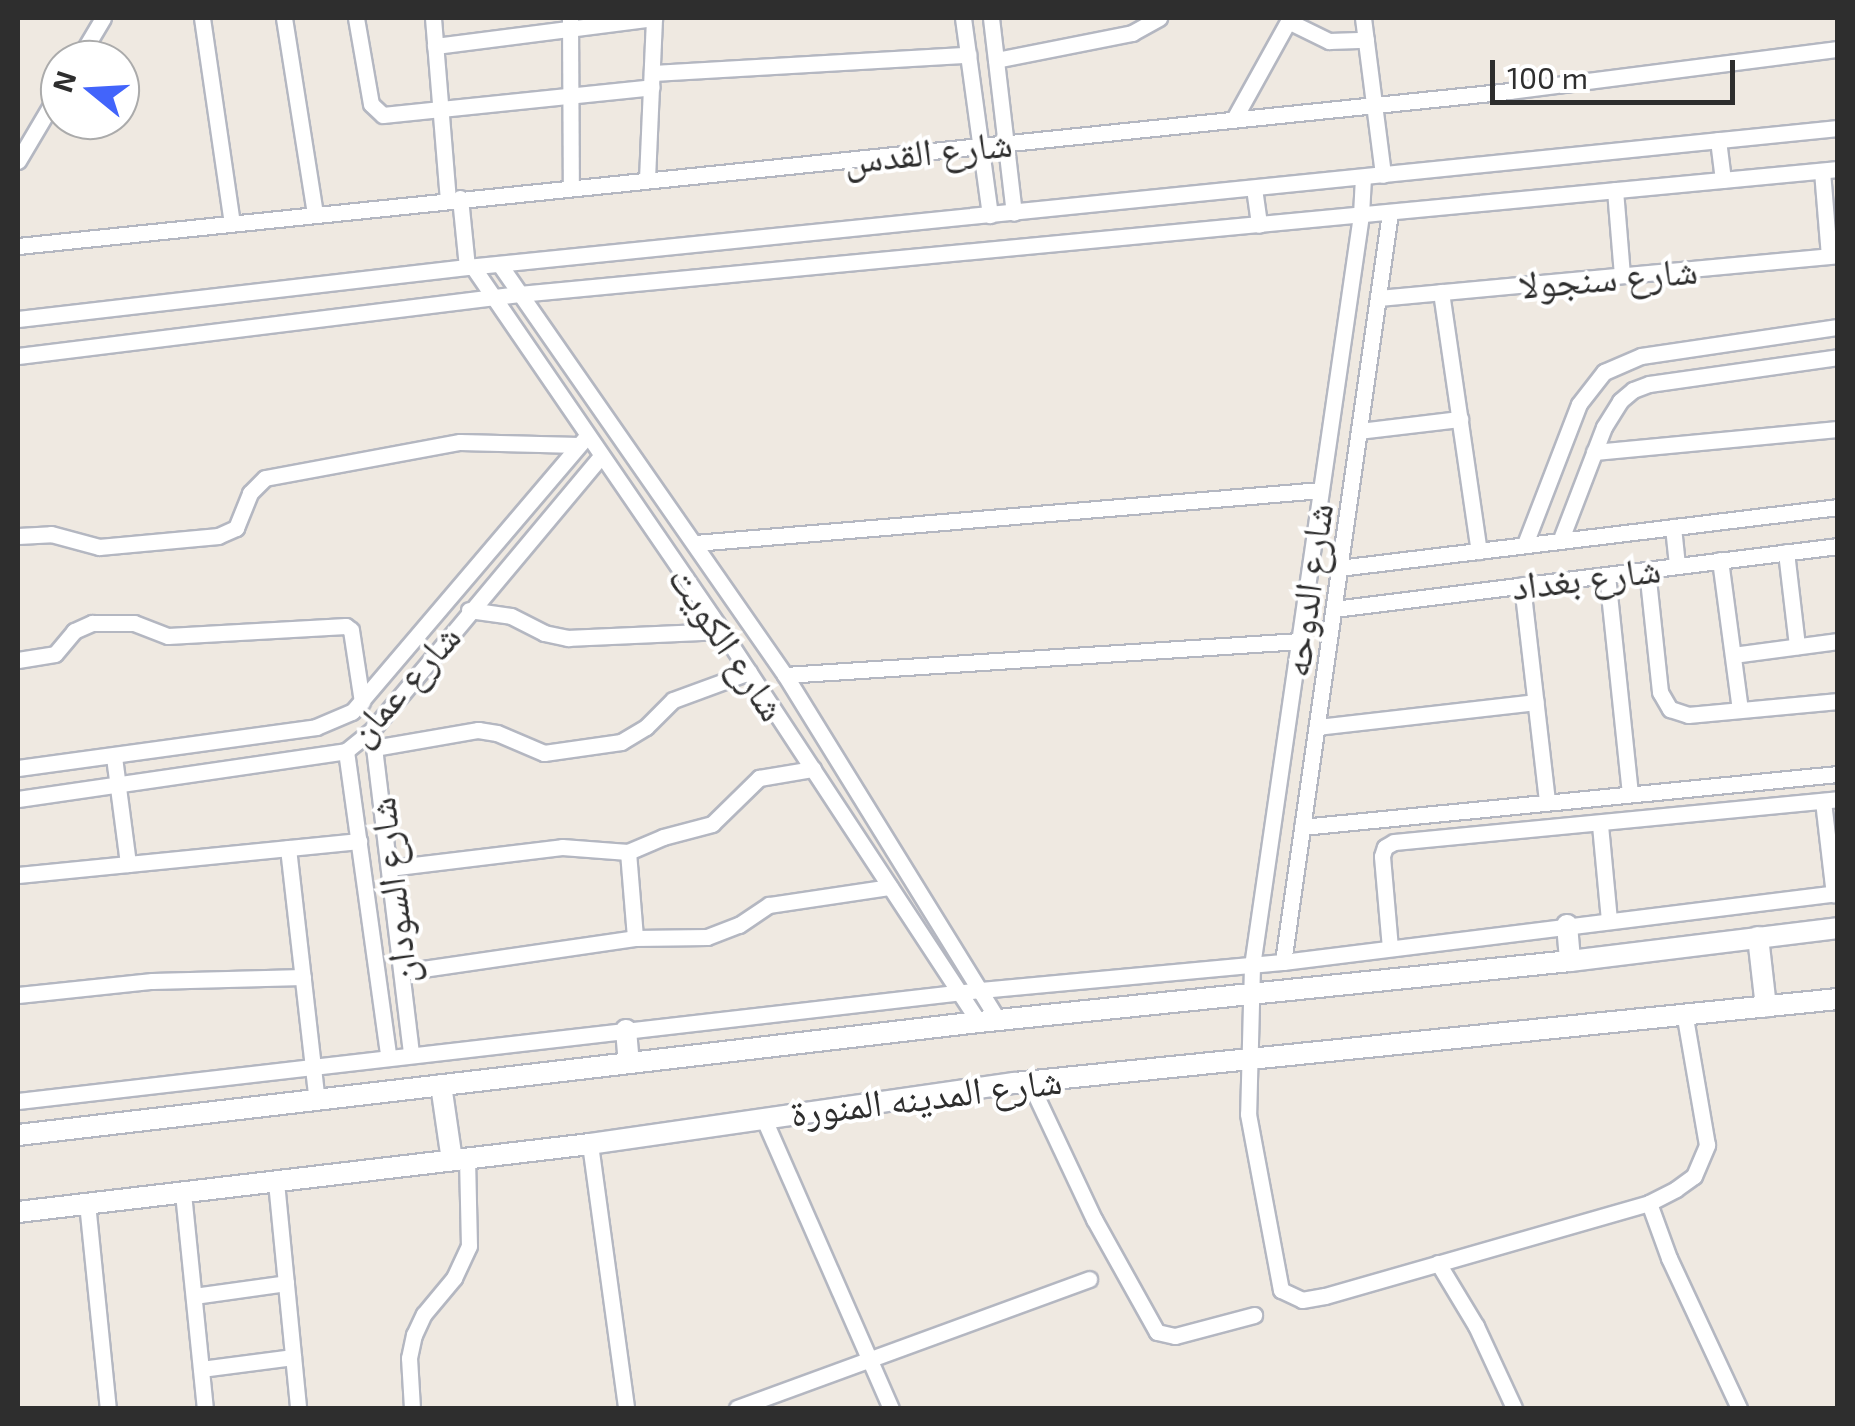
<!DOCTYPE html>
<html>
<head>
<meta charset="utf-8">
<style>
  body { margin:0 }
  #map { position:relative; width:1855px; height:1426px; overflow:hidden; background:#efe9e1; font-family:"Exo 2","Noto Naskh Arabic",sans-serif }
  div>[style] { position:absolute }
  .roads { filter:drop-shadow(2px 0 #b4b7c1) drop-shadow(-2px 0 #b4b7c1) drop-shadow(0 2px #b4b7c1) drop-shadow(0 -2px #b4b7c1) }
  .minor>* { height:15px; margin:-7.5px; padding:0 7.5px; transform-origin:7.5px; border-radius:7.5px; background:#fff }
  .secondary>* { height:20px; margin:-10px; padding:0 10px; transform-origin:10px; border-radius:10px; background:#fff }
  span { translate:-50% -50%; white-space:nowrap; text-align:center; line-height:1.15; -webkit-text-stroke:8px #fff; paint-order:stroke }
  .street-label { font-size:38px; color:#2e2e2e }
  .frame { position:absolute; inset:0; border:20px solid #2e2e2e; pointer-events:none }
  .north { position:absolute; left:40px; top:40px; width:100px; height:100px; box-sizing:border-box; background:#fff; border:2px solid #ababab; border-radius:50%; rotate:288deg; font-size:28px; font-weight:700; line-height:40px; text-align:center; color:#2e2e2e }
  .north::after { content:''; display:block; margin:auto; width:35px; height:45px; background:#4264fb; clip-path:polygon(50% 0,100% 100%,50% 72%,0 100%) }
  .scale { position:absolute; left:1490px; top:60px; width:245px; height:45px; box-sizing:border-box; border:5px solid #2e2e2e; border-top:0; padding-left:12px; font-size:30px; line-height:35px; white-space:nowrap; color:#2e2e2e; -webkit-text-stroke:8px #fff; paint-order:stroke }
</style>
</head>
<body>
<div id="map">
  <div class="roads">
    <div class="minor">
      <div style="left:202px;top:18px;width:207px;rotate:81.7deg"></div>
      <div style="left:284px;top:18px;width:197px;rotate:81deg"></div>
      <div style="left:356px;top:18px;width:87px;rotate:80.1deg"></div>
      <div style="left:371px;top:104px;width:16px;rotate:43deg"></div>
      <div style="left:383px;top:115px;width:270px;rotate:-5.9deg"></div>
      <div style="left:433px;top:18px;width:182px;rotate:85.3deg"></div>
      <div style="left:570px;top:18px;width:168px;rotate:89.7deg"></div>
      <div style="left:963px;top:18px;width:199px;rotate:82.2deg"></div>
      <div style="left:991px;top:18px;width:196px;rotate:83.3deg"></div>
      <div style="left:1363px;top:18px;width:158px;rotate:82.7deg"></div>
      <div style="left:1288px;top:21px;width:46px;rotate:26deg"></div>
      <div style="left:1329px;top:41px;width:37px;rotate:-2deg"></div>
      <div style="left:435px;top:46px;width:221px;rotate:-7.3deg"></div>
      <div style="left:78px;top:60px;width:49px;rotate:-59.2deg"></div>
      <div style="left:996px;top:60px;width:139px;rotate:-11.2deg"></div>
      <div style="left:1132px;top:33px;width:31px;rotate:-29deg"></div>
      <div style="left:652px;top:73px;width:317px;rotate:-3.3deg"></div>
      <div style="left:1234px;top:119px;width:115px;rotate:-61deg"></div>
      <div style="left:1718px;top:140px;width:40px;rotate:82.9deg"></div>
      <div style="left:18px;top:161px;width:82px;rotate:-59.4deg"></div>
      <div style="left:1822px;top:171px;width:85px;rotate:85.3deg"></div>
      <div style="left:1363px;top:177px;width:38px;rotate:93deg"></div>
      <div style="left:1361px;top:215px;width:759px;rotate:98.26deg"></div>
      <div style="left:1252px;top:966px;width:148px;rotate:91.5deg"></div>
      <div style="left:1248px;top:1114px;width:179px;rotate:79.4deg"></div>
      <div style="left:1281px;top:1290px;width:23px;rotate:25deg"></div>
      <div style="left:1302px;top:1300px;width:23px;rotate:-10deg"></div>
      <div style="left:1325px;top:1296px;width:337px;rotate:-16deg"></div>
      <div style="left:1649px;top:1203px;width:30px;rotate:-27deg"></div>
      <div style="left:1676px;top:1189px;width:22px;rotate:-36deg"></div>
      <div style="left:1694px;top:1176px;width:34px;rotate:-67deg"></div>
      <div style="left:1707px;top:1145px;width:130px;rotate:-99.8deg"></div>
      <div style="left:647px;top:179px;width:161px;rotate:-87.5deg"></div>
      <div style="left:1254px;top:188px;width:37px;rotate:82deg"></div>
      <div style="left:1615px;top:190px;width:85px;rotate:85.3deg"></div>
      <div style="left:460px;top:198px;width:69px;rotate:84.2deg"></div>
      <div style="left:18px;top:246px;width:1499px;rotate:-5.93deg"></div>
      <div style="left:1509px;top:91px;width:332px;rotate:-7.3deg"></div>
      <div style="left:500px;top:265px;width:499px;rotate:55.2deg"></div>
      <div style="left:785px;top:675px;width:405px;rotate:58.3deg"></div>
      <div style="left:473px;top:267px;width:441px;rotate:55.6deg"></div>
      <div style="left:722px;top:631px;width:468px;rotate:56.7deg"></div>
      <div style="left:1441px;top:292px;width:262px;rotate:81.7deg"></div>
      <div style="left:1378px;top:298px;width:462px;rotate:-5.3deg"></div>
      <div style="left:18px;top:319px;width:452px;rotate:-6.6deg"></div>
      <div style="left:467px;top:267px;width:1378px;rotate:-5.79deg"></div>
      <div style="left:18px;top:356px;width:505px;rotate:-7.05deg"></div>
      <div style="left:519px;top:294px;width:1325px;rotate:-5.41deg"></div>
      <div style="left:1359px;top:431px;width:102px;rotate:-6.8deg"></div>
      <div style="left:1594px;top:452px;width:245px;rotate:-5.4deg"></div>
      <div style="left:1673px;top:527px;width:39px;rotate:84deg"></div>
      <div style="left:18px;top:536px;width:33px;rotate:-3deg"></div>
      <div style="left:51px;top:534px;width:50px;rotate:15.2deg"></div>
      <div style="left:99px;top:547px;width:120px;rotate:-5.3deg"></div>
      <div style="left:218px;top:536px;width:20px;rotate:-24deg"></div>
      <div style="left:236px;top:528px;width:38px;rotate:-68deg"></div>
      <div style="left:250px;top:493px;width:21px;rotate:-45deg"></div>
      <div style="left:265px;top:478px;width:198px;rotate:-10.5deg"></div>
      <div style="left:460px;top:442px;width:119px;rotate:1.4deg"></div>
      <div style="left:1561px;top:539px;width:120px;rotate:-69deg"></div>
      <div style="left:1604px;top:427px;width:31px;rotate:-58deg"></div>
      <div style="left:1620px;top:401px;width:17px;rotate:-40deg"></div>
      <div style="left:1633px;top:390px;width:17px;rotate:-21deg"></div>
      <div style="left:1649px;top:384px;width:191px;rotate:-8.1deg"></div>
      <div style="left:695px;top:543px;width:628px;rotate:-4.84deg"></div>
      <div style="left:1525px;top:544px;width:150px;rotate:-68.9deg"></div>
      <div style="left:1579px;top:404px;width:41px;rotate:-52deg"></div>
      <div style="left:1604px;top:372px;width:40px;rotate:-23.4deg"></div>
      <div style="left:1641px;top:356px;width:199px;rotate:-8.4deg"></div>
      <div style="left:1786px;top:552px;width:95px;rotate:83.3deg"></div>
      <div style="left:1720px;top:560px;width:151px;rotate:82.4deg"></div>
      <div style="left:1339px;top:568px;width:503px;rotate:-6.97deg"></div>
      <div style="left:1647px;top:570px;width:123px;rotate:83.9deg"></div>
      <div style="left:1660px;top:692px;width:20px;rotate:60deg"></div>
      <div style="left:1670px;top:709px;width:19px;rotate:18deg"></div>
      <div style="left:1688px;top:715px;width:151px;rotate:-5.3deg"></div>
      <div style="left:1607px;top:575px;width:220px;rotate:84deg"></div>
      <div style="left:1522px;top:585px;width:218px;rotate:83.4deg"></div>
      <div style="left:1334px;top:609px;width:508px;rotate:-7.13deg"></div>
      <div style="left:469px;top:610px;width:42px;rotate:8.1deg"></div>
      <div style="left:511px;top:616px;width:37px;rotate:27deg"></div>
      <div style="left:544px;top:633px;width:25px;rotate:12deg"></div>
      <div style="left:568px;top:638px;width:154px;rotate:-2.6deg"></div>
      <div style="left:1733px;top:655px;width:106px;rotate:-7.6deg"></div>
      <div style="left:18px;top:660px;width:37px;rotate:-9deg"></div>
      <div style="left:55px;top:654px;width:30px;rotate:-50deg"></div>
      <div style="left:74px;top:631px;width:20px;rotate:-24deg"></div>
      <div style="left:92px;top:623px;width:42px"></div>
      <div style="left:134px;top:623px;width:36px;rotate:21deg"></div>
      <div style="left:168px;top:636px;width:178px;rotate:-3.2deg"></div>
      <div style="left:346px;top:626px;width:6px;rotate:39deg"></div>
      <div style="left:351px;top:630px;width:73px;rotate:81.3deg"></div>
      <div style="left:785px;top:675px;width:515px;rotate:-3.78deg"></div>
      <div style="left:1317px;top:727px;width:220px;rotate:-6.5deg"></div>
      <div style="left:373px;top:739px;width:316px;rotate:83.1deg"></div>
      <div style="left:374px;top:748px;width:106px;rotate:-9.8deg"></div>
      <div style="left:478px;top:730px;width:19px;rotate:9deg"></div>
      <div style="left:497px;top:733px;width:51px;rotate:23.1deg"></div>
      <div style="left:544px;top:753px;width:78px;rotate:-8.1deg"></div>
      <div style="left:621px;top:742px;width:29px;rotate:-31deg"></div>
      <div style="left:646px;top:727px;width:38px;rotate:-45deg"></div>
      <div style="left:673px;top:700px;width:81px;rotate:-20.2deg"></div>
      <div style="left:346px;top:751px;width:307px;rotate:82.1deg"></div>
      <div style="left:114px;top:757px;width:108px;rotate:82.5deg"></div>
      <div style="left:18px;top:768px;width:301px;rotate:-7.8deg"></div>
      <div style="left:316px;top:727px;width:39px;rotate:-23deg"></div>
      <div style="left:352px;top:712px;width:361px;rotate:-49.6deg"></div>
      <div style="left:18px;top:799px;width:331px;rotate:-8.3deg"></div>
      <div style="left:346px;top:751px;width:33px;rotate:-39deg"></div>
      <div style="left:372px;top:730px;width:356px;rotate:-50.1deg"></div>
      <div style="left:1823px;top:801px;width:94px;rotate:83.3deg"></div>
      <div style="left:1600px;top:825px;width:95px;rotate:84.6deg"></div>
      <div style="left:1302px;top:827px;width:539px;rotate:-5.65deg"></div>
      <div style="left:288px;top:848px;width:255px;rotate:83.5deg"></div>
      <div style="left:628px;top:852px;width:86px;rotate:85.3deg"></div>
      <div style="left:389px;top:868px;width:174px;rotate:-6.9deg"></div>
      <div style="left:562px;top:847px;width:66px;rotate:4.3deg"></div>
      <div style="left:628px;top:852px;width:38px;rotate:-23deg"></div>
      <div style="left:663px;top:837px;width:51px;rotate:-14.9deg"></div>
      <div style="left:712px;top:824px;width:66px;rotate:-44.4deg"></div>
      <div style="left:759px;top:778px;width:55px;rotate:-9.5deg"></div>
      <div style="left:18px;top:875px;width:343px;rotate:-5.7deg"></div>
      <div style="left:1390px;top:948px;width:92px;rotate:-95deg"></div>
      <div style="left:1382px;top:856px;width:9px;rotate:-72deg"></div>
      <div style="left:1385px;top:847px;width:10px;rotate:-29deg"></div>
      <div style="left:1394px;top:842px;width:446px;rotate:-5.5deg"></div>
      <div style="left:1283px;top:962px;width:757px;rotate:-81.87deg"></div>
      <div style="left:402px;top:972px;width:235px;rotate:-8.3deg"></div>
      <div style="left:635px;top:938px;width:72px;rotate:-0.8deg"></div>
      <div style="left:707px;top:937px;width:34px;rotate:-21deg"></div>
      <div style="left:739px;top:925px;width:36px;rotate:-34deg"></div>
      <div style="left:769px;top:905px;width:122px;rotate:-8.5deg"></div>
      <div style="left:18px;top:995px;width:135px;rotate:-6deg"></div>
      <div style="left:152px;top:981px;width:151px;rotate:-1.5deg"></div>
      <div style="left:1029px;top:1081px;width:153px;rotate:64.8deg"></div>
      <div style="left:1094px;top:1219px;width:129px;rotate:60.9deg"></div>
      <div style="left:1157px;top:1332px;width:18px;rotate:13deg"></div>
      <div style="left:1175px;top:1336px;width:82px;rotate:-14.9deg"></div>
      <div style="left:18px;top:1101px;width:968px;rotate:-6.58deg"></div>
      <div style="left:980px;top:990px;width:304px;rotate:-5.3deg"></div>
      <div style="left:1283px;top:962px;width:559px;rotate:-7.09deg"></div>
      <div style="left:763px;top:1117px;width:318px;rotate:66.3deg"></div>
      <div style="left:590px;top:1144px;width:266px;rotate:82.2deg"></div>
      <div style="left:276px;top:1182px;width:227px;rotate:84.4deg"></div>
      <div style="left:183px;top:1193px;width:216px;rotate:84.2deg"></div>
      <div style="left:87px;top:1203px;width:206px;rotate:84.2deg"></div>
      <div style="left:1649px;top:1203px;width:59px;rotate:70deg"></div>
      <div style="left:1669px;top:1258px;width:166px;rotate:65deg"></div>
      <div style="left:1438px;top:1263px;width:74px;rotate:58.9deg"></div>
      <div style="left:1476px;top:1326px;width:90px;rotate:65.1deg"></div>
      <div style="left:194px;top:1296px;width:93px;rotate:-8deg"></div>
      <div style="left:201px;top:1369px;width:93px;rotate:-7.4deg"></div>
      <div style="left:412px;top:1408px;width:50px;rotate:-93.4deg"></div>
      <div style="left:409px;top:1358px;width:24px;rotate:-78deg"></div>
      <div style="left:414px;top:1335px;width:23px;rotate:-65deg"></div>
      <div style="left:424px;top:1314px;width:47px;rotate:-50.2deg"></div>
      <div style="left:454px;top:1278px;width:35px;rotate:-65deg"></div>
      <div style="left:469px;top:1246px;width:88px;rotate:-91.3deg"></div>
      <div style="left:737px;top:1408px;width:375px;rotate:-20.1deg"></div>
    </div>
    <div class="secondary">
      <div style="left:1567px;top:925px;width:36px;rotate:85deg"></div>
      <div style="left:1758px;top:937px;width:70px;rotate:83.5deg"></div>
      <div style="left:626px;top:1030px;width:32px;rotate:85deg"></div>
      <div style="left:441px;top:1085px;width:76px;rotate:81.7deg"></div>
      <div style="left:18px;top:1135px;width:968px;rotate:-6.71deg"></div>
      <div style="left:979px;top:1022px;width:594px;rotate:-5.89deg"></div>
      <div style="left:1570px;top:961px;width:270px;rotate:-7deg"></div>
      <div style="left:18px;top:1212px;width:576px;rotate:-6.78deg"></div>
      <div style="left:590px;top:1144px;width:429px;rotate:-8.2deg"></div>
      <div style="left:1015px;top:1083px;width:827px;rotate:-5.83deg"></div>
    </div>
  </div>
  <div class="street-label">
    <span style="left:928px;top:151px;rotate:-6deg">شارع القدس</span>
    <span style="left:1608px;top:277px;rotate:-5deg">شارع سنجولا</span>
    <span style="left:1586px;top:577px;rotate:-7deg">شارع بغداد</span>
    <span style="left:1307px;top:590px;rotate:-82deg">شارع الدوحه</span>
    <span style="left:728px;top:643px;rotate:56deg">شارع الكويت</span>
    <span style="left:403px;top:684px;rotate:-48deg">شارع عمان</span>
    <span style="left:392px;top:891px;rotate:-97deg">شارع السودان</span>
    <span style="left:926px;top:1096px;rotate:-7deg">شارع المدينه المنورة</span>
  </div>
  <div class="frame"></div>
  <div class="north">N</div>
  <div class="scale">100 m</div>
</div>
</body>
</html>
